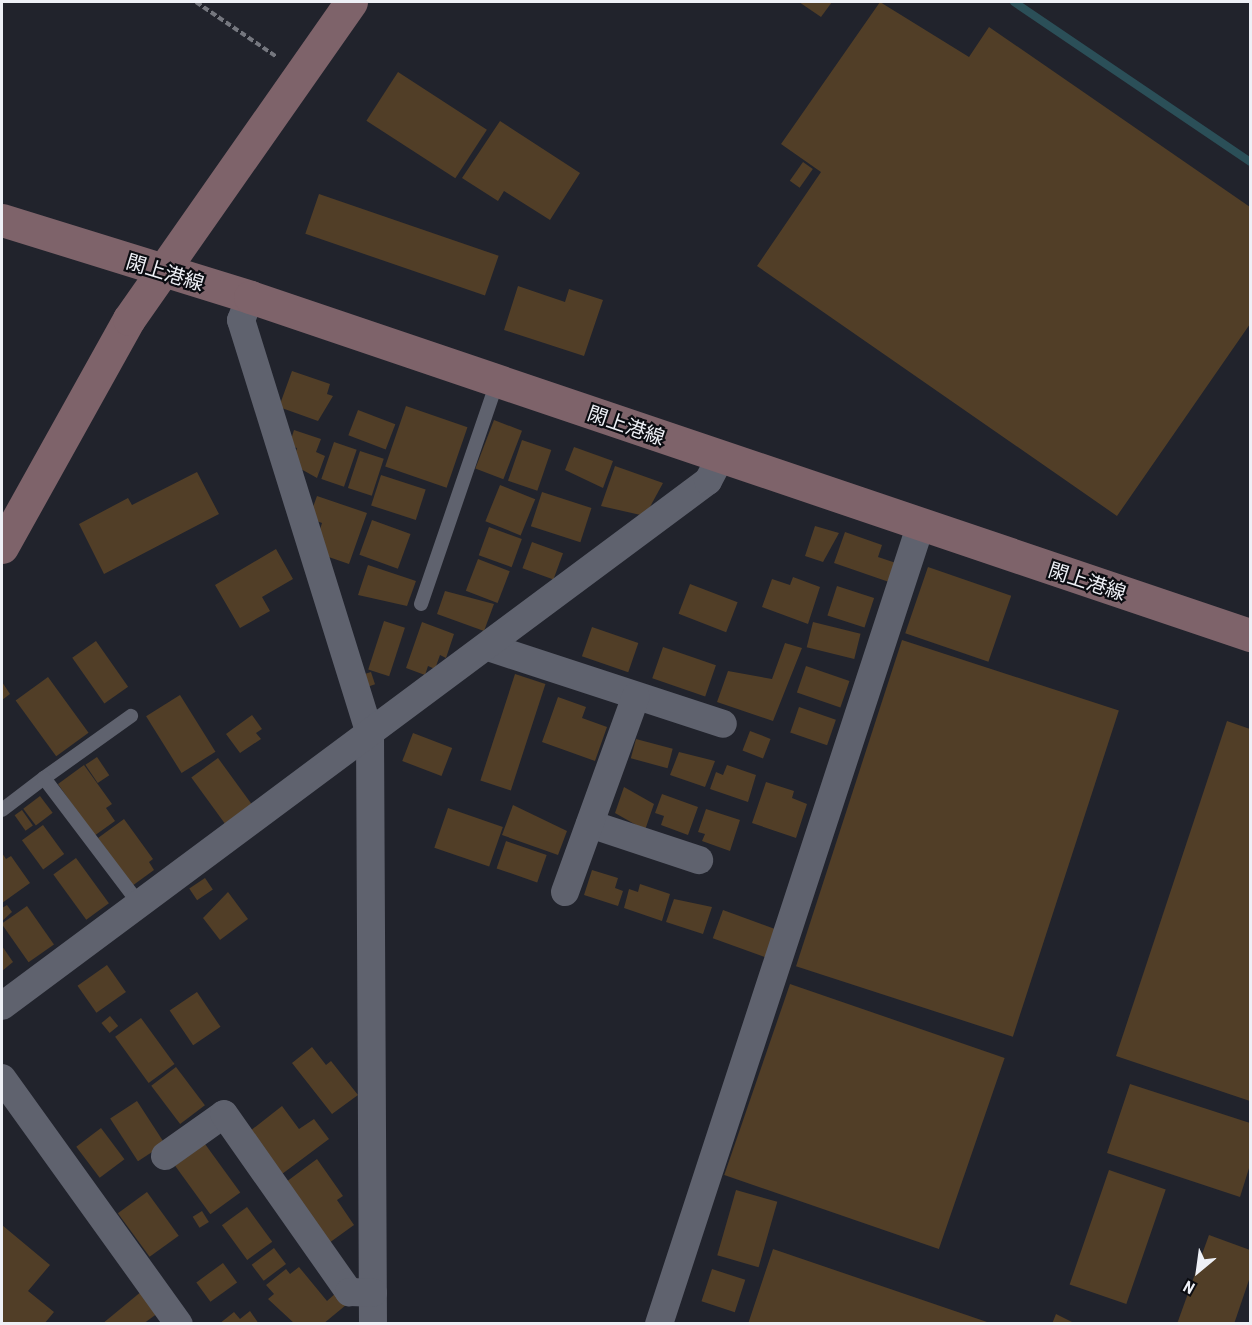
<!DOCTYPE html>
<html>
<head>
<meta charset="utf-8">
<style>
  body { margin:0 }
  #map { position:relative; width:1252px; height:1325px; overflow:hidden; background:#21232c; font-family:"Roboto Condensed","Noto Sans JP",sans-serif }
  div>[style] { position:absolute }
  .stream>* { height:8px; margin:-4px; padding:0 4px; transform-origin:4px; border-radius:4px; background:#2b4f58 }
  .building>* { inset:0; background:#513e27; transform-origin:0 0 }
  .path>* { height:4px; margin-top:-2px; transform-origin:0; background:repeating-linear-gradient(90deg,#75777f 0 6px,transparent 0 9px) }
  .lane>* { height:14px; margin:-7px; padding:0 7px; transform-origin:7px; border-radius:7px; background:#5f626e }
  .street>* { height:28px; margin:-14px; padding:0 14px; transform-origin:14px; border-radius:14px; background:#5f626e }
  .secondary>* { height:33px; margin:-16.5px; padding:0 16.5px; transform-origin:16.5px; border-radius:16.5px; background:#7e636a }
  span { translate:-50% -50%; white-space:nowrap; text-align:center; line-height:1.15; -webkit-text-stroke:4.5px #0b0c11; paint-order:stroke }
  .street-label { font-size:20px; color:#eef0f6 }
  .frame { position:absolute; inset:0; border:3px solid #eef0f6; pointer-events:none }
  .north { position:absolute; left:1168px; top:1241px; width:60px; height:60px; -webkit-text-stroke:4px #0b0c11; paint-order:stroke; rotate:209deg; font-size:16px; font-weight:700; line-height:24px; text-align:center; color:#eef0f6 }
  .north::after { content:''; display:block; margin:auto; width:21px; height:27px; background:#eef0f6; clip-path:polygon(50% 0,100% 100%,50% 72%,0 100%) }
</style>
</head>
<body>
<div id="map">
  <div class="stream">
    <div style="left:1014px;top:2px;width:285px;rotate:34.1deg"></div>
  </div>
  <div class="building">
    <div style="clip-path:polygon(799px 2px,832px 2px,821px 17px)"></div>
    <div style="clip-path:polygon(880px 2px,969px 57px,989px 27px,1250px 207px,1250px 324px,1117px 516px,757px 266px,821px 172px,781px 144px)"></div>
    <div style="left:398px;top:72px;width:106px;height:58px;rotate:33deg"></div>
    <div style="clip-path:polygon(500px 121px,580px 173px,550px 220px,504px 191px,498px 201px,462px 178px)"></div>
    <div style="left:803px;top:162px;width:12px;height:23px;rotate:35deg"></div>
    <div style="left:319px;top:194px;width:190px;height:42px;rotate:19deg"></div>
    <div style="clip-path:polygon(518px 286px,565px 302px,569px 289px,603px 300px,584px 356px,504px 330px)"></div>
    <div style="clip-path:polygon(292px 371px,330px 384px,327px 394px,333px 396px,318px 421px,279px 407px)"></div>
    <div style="left:406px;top:406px;width:65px;height:64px;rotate:19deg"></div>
    <div style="left:358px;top:410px;width:40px;height:27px;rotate:21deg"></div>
    <div style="left:494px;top:420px;width:30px;height:52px;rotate:21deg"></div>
    <div style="clip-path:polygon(294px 430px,321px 439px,316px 452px,325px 456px,317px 478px,292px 464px,297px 448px,289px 446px)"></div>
    <div style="left:522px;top:440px;width:31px;height:43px;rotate:19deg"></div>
    <div style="left:334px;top:442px;width:24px;height:39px;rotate:19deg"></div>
    <div style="clip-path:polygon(574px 447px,613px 461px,603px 488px,565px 470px)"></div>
    <div style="left:360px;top:451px;width:25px;height:39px;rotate:18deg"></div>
    <div style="clip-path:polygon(615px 466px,663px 483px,645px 516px,601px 506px)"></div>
    <div style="clip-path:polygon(197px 472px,219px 514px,104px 574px,79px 524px,128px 498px,132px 505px)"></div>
    <div style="left:381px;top:475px;width:47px;height:32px;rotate:18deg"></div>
    <div style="left:500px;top:485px;width:38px;height:39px;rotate:22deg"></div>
    <div style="left:542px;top:492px;width:52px;height:36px;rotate:18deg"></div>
    <div style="clip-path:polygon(317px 496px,367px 513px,349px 564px,320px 554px,316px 542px,322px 523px,309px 518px)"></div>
    <div style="left:372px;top:520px;width:41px;height:37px;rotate:20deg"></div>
    <div style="clip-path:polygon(815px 526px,839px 533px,823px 562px,805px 556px)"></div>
    <div style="left:489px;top:527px;width:35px;height:30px;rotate:20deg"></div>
    <div style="clip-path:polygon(845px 532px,882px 545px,878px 557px,896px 563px,889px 582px,834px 563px)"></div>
    <div style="left:532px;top:542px;width:33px;height:28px;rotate:20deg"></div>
    <div style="clip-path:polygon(276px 549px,293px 579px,262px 597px,270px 611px,240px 628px,215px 585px)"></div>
    <div style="left:478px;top:559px;width:34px;height:34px;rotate:21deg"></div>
    <div style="clip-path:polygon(368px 565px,416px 581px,407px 606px,358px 595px)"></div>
    <div style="left:928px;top:567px;width:88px;height:70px;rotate:19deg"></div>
    <div style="clip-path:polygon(793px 577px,820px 587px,808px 624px,762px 607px,772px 579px,790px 585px)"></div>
    <div style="left:690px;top:584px;width:51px;height:32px;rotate:21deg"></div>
    <div style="left:837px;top:586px;width:39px;height:31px;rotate:18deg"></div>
    <div style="clip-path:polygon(445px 591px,494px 604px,484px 631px,437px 614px)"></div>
    <div style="left:384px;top:621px;width:22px;height:51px;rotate:18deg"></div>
    <div style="clip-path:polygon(422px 622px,454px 634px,446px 658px,440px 655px,435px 669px,428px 666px,425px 675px,406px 668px)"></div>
    <div style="left:813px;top:622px;width:49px;height:26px;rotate:14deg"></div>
    <div style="left:592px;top:627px;width:49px;height:31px;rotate:19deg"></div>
    <div style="left:902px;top:640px;width:228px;height:343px;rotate:18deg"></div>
    <div style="left:96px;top:641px;width:56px;height:29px;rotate:55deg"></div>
    <div style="clip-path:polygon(785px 643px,802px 648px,773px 721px,717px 702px,728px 671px,772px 679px)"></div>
    <div style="left:663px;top:647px;width:56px;height:33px;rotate:19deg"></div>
    <div style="left:806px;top:666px;width:46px;height:28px;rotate:19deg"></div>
    <div style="left:371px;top:672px;width:13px;height:9px;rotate:72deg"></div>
    <div style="left:515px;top:674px;width:32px;height:112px;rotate:18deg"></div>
    <div style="left:48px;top:677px;width:69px;height:40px;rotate:54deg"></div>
    <div style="clip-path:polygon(2px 682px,10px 694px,2px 700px)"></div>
    <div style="left:180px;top:695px;width:67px;height:40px;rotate:58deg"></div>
    <div style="clip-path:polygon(558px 697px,586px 707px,582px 718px,607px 727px,595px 761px,542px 742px)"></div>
    <div style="left:799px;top:707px;width:39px;height:27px;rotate:19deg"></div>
    <div style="clip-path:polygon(252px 715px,262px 729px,256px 733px,261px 739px,240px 753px,226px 734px)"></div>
    <div style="clip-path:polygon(1227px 721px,1250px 729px,1250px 1101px,1116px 1056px)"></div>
    <div style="left:750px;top:731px;width:22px;height:21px;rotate:21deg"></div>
    <div style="left:413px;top:733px;width:42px;height:30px;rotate:21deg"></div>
    <div style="left:636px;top:739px;width:38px;height:20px;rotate:15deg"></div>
    <div style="clip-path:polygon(679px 752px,715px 761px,705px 787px,670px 775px)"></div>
    <div style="left:97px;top:757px;width:22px;height:14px;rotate:56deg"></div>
    <div style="left:218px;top:758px;width:57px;height:33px;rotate:54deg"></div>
    <div style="clip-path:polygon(84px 765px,112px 804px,106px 808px,115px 821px,94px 836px,58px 784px)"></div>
    <div style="clip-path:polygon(727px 765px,756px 775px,748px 802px,710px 789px,716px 772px,723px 775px)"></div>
    <div style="clip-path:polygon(766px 782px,794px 791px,792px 798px,807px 804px,796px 838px,752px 823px)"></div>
    <div style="clip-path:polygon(624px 787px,654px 804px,645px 830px,615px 813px)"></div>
    <div style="clip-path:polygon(662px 794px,698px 807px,688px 835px,661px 825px,664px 816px,655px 813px)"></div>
    <div style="left:40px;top:796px;width:21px;height:21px;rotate:53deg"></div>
    <div style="clip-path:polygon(513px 805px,567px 831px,558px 855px,502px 835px)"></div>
    <div style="left:448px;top:808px;width:58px;height:42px;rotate:19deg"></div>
    <div style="clip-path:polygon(706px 809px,740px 820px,730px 851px,702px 841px,705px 834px,698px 832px)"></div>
    <div style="left:22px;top:810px;width:19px;height:9px;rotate:55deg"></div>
    <div style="clip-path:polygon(124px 819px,153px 859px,149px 862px,154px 870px,132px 886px,98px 838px)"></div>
    <div style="left:43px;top:825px;width:36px;height:26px;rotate:54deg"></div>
    <div style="left:506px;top:841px;width:43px;height:29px;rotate:19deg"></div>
    <div style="clip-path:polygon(2px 853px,6px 859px,11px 856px,30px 883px,2px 903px)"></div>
    <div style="left:76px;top:858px;width:56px;height:28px;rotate:54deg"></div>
    <div style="clip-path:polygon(592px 870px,618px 878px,615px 888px,623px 891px,618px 906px,584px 895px)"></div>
    <div style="left:205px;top:878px;width:14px;height:19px;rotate:56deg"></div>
    <div style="clip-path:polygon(640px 884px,670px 894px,662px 921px,624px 908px,629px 889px,638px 892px)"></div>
    <div style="clip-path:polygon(228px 892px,248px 919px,220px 940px,203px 918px)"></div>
    <div style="clip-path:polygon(674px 899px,712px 907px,703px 934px,666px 922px)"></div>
    <div style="clip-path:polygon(7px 905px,12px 912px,2px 921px,2px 908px)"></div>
    <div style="left:27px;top:906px;width:47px;height:31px;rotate:55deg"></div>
    <div style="left:723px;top:910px;width:56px;height:30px;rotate:20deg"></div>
    <div style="clip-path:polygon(2px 946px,13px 962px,2px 971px)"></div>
    <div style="left:107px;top:965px;width:33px;height:36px;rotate:55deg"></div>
    <div style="left:790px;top:984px;width:227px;height:202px;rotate:19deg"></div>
    <div style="left:197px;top:992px;width:42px;height:33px;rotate:56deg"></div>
    <div style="left:110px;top:1016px;width:13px;height:11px;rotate:51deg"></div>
    <div style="left:141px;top:1018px;width:57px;height:32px;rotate:54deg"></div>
    <div style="clip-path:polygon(312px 1047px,326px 1065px,331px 1061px,358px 1095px,332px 1114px,292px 1063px)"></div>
    <div style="left:176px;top:1067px;width:48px;height:31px;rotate:53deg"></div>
    <div style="clip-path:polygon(1130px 1084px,1250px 1123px,1250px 1165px,1240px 1197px,1107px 1153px)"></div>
    <div style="left:137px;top:1101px;width:51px;height:32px;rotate:57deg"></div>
    <div style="clip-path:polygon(282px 1106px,299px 1129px,314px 1119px,329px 1139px,282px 1174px,250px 1131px)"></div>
    <div style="left:101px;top:1128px;width:39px;height:31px;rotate:53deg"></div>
    <div style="left:205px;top:1144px;width:60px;height:37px;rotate:54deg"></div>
    <div style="clip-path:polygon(317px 1159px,343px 1196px,337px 1200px,354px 1225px,329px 1243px,286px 1182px)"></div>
    <div style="left:1109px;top:1170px;width:60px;height:121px;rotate:19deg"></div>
    <div style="left:736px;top:1190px;width:43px;height:68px;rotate:16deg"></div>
    <div style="left:147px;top:1192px;width:54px;height:36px;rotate:54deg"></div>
    <div style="left:247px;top:1207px;width:43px;height:31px;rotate:54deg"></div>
    <div style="left:202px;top:1211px;width:13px;height:11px;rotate:58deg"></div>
    <div style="clip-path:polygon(2px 1225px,50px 1265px,28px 1291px,54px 1312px,44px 1324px,2px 1324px)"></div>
    <div style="clip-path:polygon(1209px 1235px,1250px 1250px,1250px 1277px,1234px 1324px,1177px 1324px)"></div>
    <div style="left:274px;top:1248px;width:20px;height:28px;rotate:53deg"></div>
    <div style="clip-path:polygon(773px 1249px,990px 1323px,990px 1324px,748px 1324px)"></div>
    <div style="left:223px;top:1263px;width:24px;height:33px;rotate:54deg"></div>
    <div style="clip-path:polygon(299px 1267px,327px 1301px,336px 1293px,346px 1305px,323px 1324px,295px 1324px,268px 1299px,274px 1294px,266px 1285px,286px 1269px,290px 1274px)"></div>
    <div style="left:712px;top:1269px;width:35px;height:34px;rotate:18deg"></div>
    <div style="clip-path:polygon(142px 1291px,158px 1313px,143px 1324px,102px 1324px)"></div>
    <div style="clip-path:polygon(250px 1311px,259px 1324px,219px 1324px,234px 1312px,240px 1319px)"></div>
    <div style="clip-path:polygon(1056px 1314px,1076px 1324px,1052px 1324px)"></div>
  </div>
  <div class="path">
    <div style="left:196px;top:2px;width:98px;rotate:34.2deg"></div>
  </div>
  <div class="lane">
    <div style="left:421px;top:604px;width:235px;rotate:-71.1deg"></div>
    <div style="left:44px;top:778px;width:107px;rotate:-35.5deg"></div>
    <div style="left:2px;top:810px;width:53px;rotate:-37.3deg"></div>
    <div style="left:44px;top:778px;width:154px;rotate:52.9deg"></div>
  </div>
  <div class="street">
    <div style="left:250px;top:297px;width:25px;rotate:111deg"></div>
    <div style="left:241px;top:320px;width:434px;rotate:72.7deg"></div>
    <div style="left:370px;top:734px;width:590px;rotate:89.71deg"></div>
    <div style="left:488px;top:647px;width:247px;rotate:18.1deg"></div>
    <div style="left:590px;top:824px;width:115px;rotate:18.3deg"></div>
    <div style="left:565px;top:892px;width:208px;rotate:-70.1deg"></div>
    <div style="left:2px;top:1006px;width:880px;rotate:-36.64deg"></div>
    <div style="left:708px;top:481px;width:26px;rotate:-62deg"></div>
    <div style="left:2px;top:1078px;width:303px;rotate:54.3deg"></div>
    <div style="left:165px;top:1156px;width:72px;rotate:-35.4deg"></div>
    <div style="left:224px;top:1114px;width:218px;rotate:54.9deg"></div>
    <div style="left:349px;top:1292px;width:24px;rotate:2deg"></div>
    <div style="left:659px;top:1324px;width:839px;rotate:-71.87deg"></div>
  </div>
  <div class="secondary">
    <div style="left:2px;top:220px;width:260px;rotate:17.2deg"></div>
    <div style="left:250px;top:297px;width:1056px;rotate:18.68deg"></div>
    <div style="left:2px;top:547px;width:261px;rotate:-60.9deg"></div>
    <div style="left:129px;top:319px;width:387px;rotate:-55deg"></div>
  </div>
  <div class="street-label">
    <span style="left:165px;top:273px;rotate:17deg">閖上港線</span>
    <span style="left:626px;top:426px;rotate:19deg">閖上港線</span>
    <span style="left:1087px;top:582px;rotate:18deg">閖上港線</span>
  </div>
  <div class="frame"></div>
  <div class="north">N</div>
</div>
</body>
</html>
